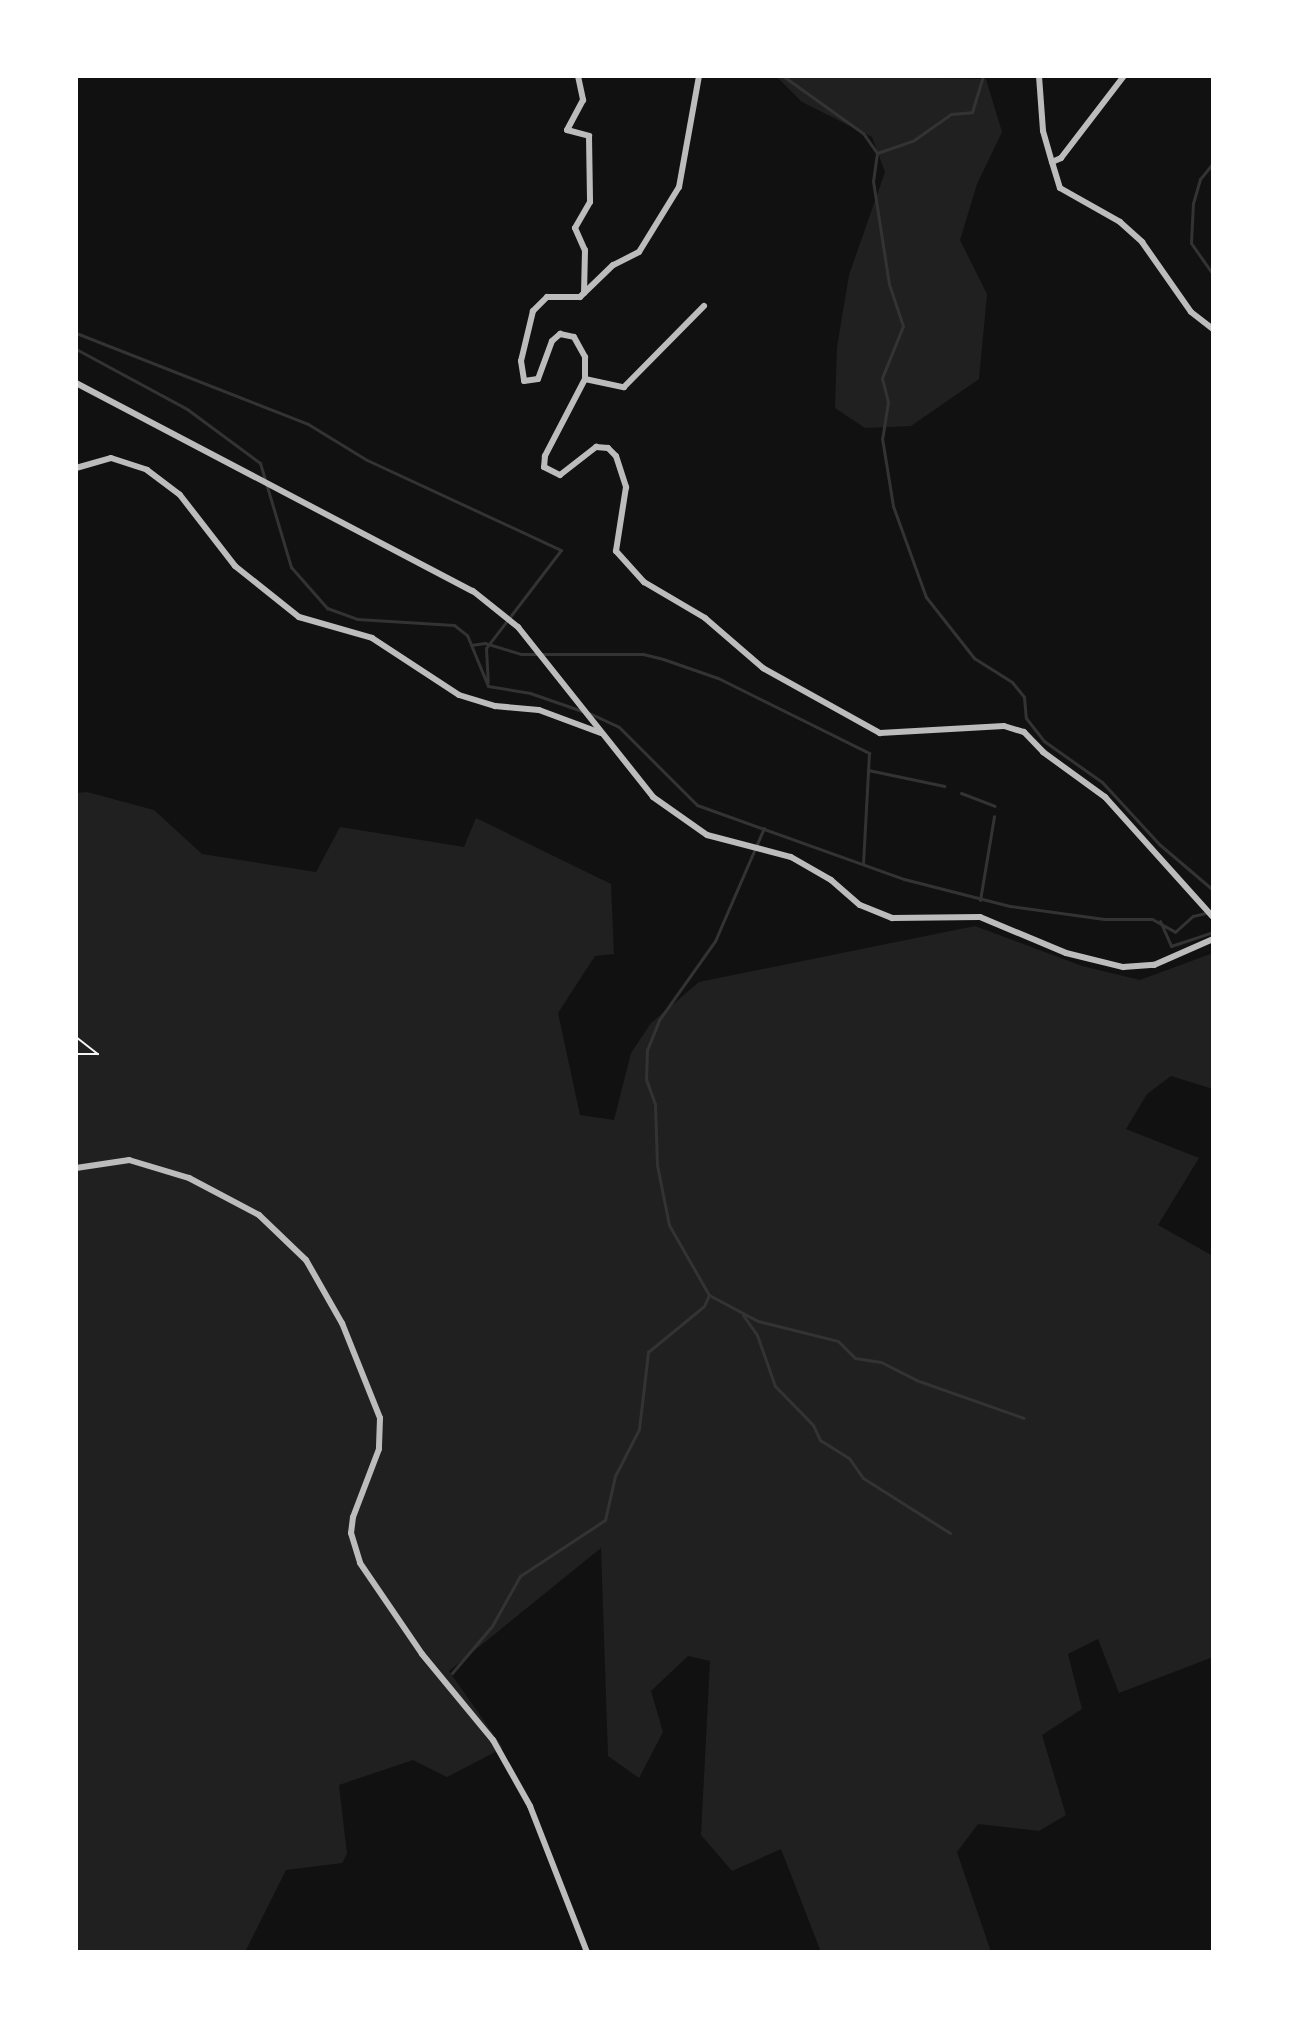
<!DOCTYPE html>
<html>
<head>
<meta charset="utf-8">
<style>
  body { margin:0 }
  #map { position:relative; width:1289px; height:2028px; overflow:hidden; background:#111; font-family:"Fira Sans Condensed",sans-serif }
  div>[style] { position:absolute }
  .green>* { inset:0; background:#202020 }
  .stream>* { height:3px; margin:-1.5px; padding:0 1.5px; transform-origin:1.5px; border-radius:1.5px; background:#333 }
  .path>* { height:2px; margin:-1px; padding:0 1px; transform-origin:1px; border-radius:1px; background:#f5f5f5 }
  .minor>* { height:6px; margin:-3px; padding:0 3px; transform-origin:3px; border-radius:3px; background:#bcbcbc }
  span { translate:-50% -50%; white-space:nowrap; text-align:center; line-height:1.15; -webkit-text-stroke:6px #fff; paint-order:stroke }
  .frame { position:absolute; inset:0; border:78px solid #fff; pointer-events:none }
</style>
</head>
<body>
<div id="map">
  <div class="green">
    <div style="clip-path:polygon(776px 76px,986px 79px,1002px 132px,977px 184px,960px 240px,987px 294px,979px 379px,911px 426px,865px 428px,835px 408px,837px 347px,849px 275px,885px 172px,872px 137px,802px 102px)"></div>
    <div style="clip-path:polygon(87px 792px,154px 810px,202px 854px,316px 872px,340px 827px,464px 847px,476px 818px,611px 884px,614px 954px,595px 956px,558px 1013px,580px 1115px,614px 1120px,631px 1053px,651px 1023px,699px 982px,975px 926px,1082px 966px,1140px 980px,1213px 953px,1213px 1089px,1171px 1076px,1147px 1094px,1126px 1129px,1199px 1158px,1158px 1225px,1213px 1256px,1213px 1657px,1119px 1693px,1098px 1639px,1068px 1654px,1082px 1709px,1042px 1735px,1066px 1815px,1039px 1831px,978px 1824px,957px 1852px,991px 1952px,821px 1952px,781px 1849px,732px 1871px,701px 1835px,710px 1661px,688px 1656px,651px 1691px,663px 1732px,639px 1778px,608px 1756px,601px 1548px,449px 1671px,503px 1748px,447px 1777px,413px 1760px,339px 1785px,347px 1854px,342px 1863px,286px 1870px,245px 1952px,76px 1952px,76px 793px)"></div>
  </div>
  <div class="stream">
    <div style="left:783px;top:76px;width:98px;rotate:35.5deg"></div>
    <div style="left:863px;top:133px;width:24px;rotate:55deg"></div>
    <div style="left:877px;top:153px;width:28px;rotate:98deg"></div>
    <div style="left:873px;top:181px;width:104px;rotate:81.2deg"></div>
    <div style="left:889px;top:284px;width:44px;rotate:71.6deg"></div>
    <div style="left:903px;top:326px;width:56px;rotate:112deg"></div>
    <div style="left:882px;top:378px;width:25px;rotate:76deg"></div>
    <div style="left:888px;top:402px;width:36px;rotate:99deg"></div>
    <div style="left:882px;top:438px;width:69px;rotate:80.8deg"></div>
    <div style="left:893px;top:506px;width:97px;rotate:70.1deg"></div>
    <div style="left:926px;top:597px;width:78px;rotate:51.8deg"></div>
    <div style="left:974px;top:658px;width:45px;rotate:32.3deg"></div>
    <div style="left:1012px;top:682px;width:19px;rotate:51deg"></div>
    <div style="left:1024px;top:697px;width:21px;rotate:85deg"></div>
    <div style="left:1026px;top:718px;width:29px;rotate:52deg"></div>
    <div style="left:1044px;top:741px;width:71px;rotate:35.3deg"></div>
    <div style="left:1102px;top:782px;width:84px;rotate:47.4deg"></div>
    <div style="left:1159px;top:844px;width:71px;rotate:40.4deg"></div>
    <div style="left:877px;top:153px;width:39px;rotate:-19deg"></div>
    <div style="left:914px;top:140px;width:45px;rotate:-35.1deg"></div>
    <div style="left:951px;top:114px;width:21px;rotate:-5deg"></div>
    <div style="left:972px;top:112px;width:38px;rotate:-73deg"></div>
    <div style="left:1213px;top:163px;width:21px;rotate:129deg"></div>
    <div style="left:1200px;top:179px;width:25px;rotate:106deg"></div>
    <div style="left:1193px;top:203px;width:40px;rotate:92.9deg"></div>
    <div style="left:1191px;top:243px;width:39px;rotate:55deg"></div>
    <div style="left:76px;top:333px;width:249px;rotate:21.4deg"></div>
    <div style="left:308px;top:424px;width:69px;rotate:31.4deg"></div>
    <div style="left:367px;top:460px;width:214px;rotate:24.9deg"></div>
    <div style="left:561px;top:550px;width:123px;rotate:127.4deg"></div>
    <div style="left:486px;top:648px;width:34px;rotate:87deg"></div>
    <div style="left:76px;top:349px;width:126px;rotate:28.4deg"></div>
    <div style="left:187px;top:409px;width:91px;rotate:36.5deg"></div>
    <div style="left:260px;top:463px;width:109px;rotate:73.4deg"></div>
    <div style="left:291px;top:567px;width:55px;rotate:48.7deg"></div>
    <div style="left:327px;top:608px;width:32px;rotate:20deg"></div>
    <div style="left:357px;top:619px;width:97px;rotate:3.5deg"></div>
    <div style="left:454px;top:625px;width:16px;rotate:38deg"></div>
    <div style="left:467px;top:635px;width:55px;rotate:67.6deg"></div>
    <div style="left:488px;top:686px;width:43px;rotate:9.5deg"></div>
    <div style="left:530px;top:693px;width:55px;rotate:19.1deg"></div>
    <div style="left:471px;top:645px;width:14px;rotate:-8deg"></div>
    <div style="left:485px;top:643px;width:38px;rotate:17deg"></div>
    <div style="left:521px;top:654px;width:122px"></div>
    <div style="left:643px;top:654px;width:21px;rotate:14deg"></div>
    <div style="left:663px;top:659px;width:58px;rotate:19.1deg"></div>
    <div style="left:718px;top:678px;width:169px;rotate:26.4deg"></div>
    <div style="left:869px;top:753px;width:110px;rotate:93.1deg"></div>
    <div style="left:589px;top:713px;width:33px;rotate:25deg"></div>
    <div style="left:619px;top:727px;width:110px;rotate:45deg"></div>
    <div style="left:697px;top:805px;width:220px;rotate:19.7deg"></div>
    <div style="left:904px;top:879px;width:109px;rotate:14.3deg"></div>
    <div style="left:1010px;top:906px;width:95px;rotate:7.9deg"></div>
    <div style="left:1104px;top:919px;width:48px"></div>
    <div style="left:1152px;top:919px;width:26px;rotate:29deg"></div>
    <div style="left:1175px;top:932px;width:24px;rotate:-42deg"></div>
    <div style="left:1193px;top:916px;width:21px;rotate:-14deg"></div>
    <div style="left:868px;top:770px;width:78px;rotate:11.9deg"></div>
    <div style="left:961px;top:793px;width:36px;rotate:21deg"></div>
    <div style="left:980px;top:900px;width:85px;rotate:-80.5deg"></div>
    <div style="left:1160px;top:921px;width:27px;rotate:66deg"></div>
    <div style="left:1171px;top:946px;width:44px;rotate:-18.4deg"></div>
    <div style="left:709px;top:1295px;width:55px;rotate:28deg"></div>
    <div style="left:758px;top:1321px;width:82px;rotate:14deg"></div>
    <div style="left:838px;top:1341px;width:24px;rotate:45deg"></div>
    <div style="left:855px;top:1358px;width:26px;rotate:9deg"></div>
    <div style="left:881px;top:1362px;width:39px;rotate:27deg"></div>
    <div style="left:916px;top:1380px;width:114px;rotate:19.4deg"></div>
    <div style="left:743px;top:1315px;width:24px;rotate:55deg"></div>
    <div style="left:757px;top:1335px;width:54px;rotate:70.6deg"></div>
    <div style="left:775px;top:1386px;width:54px;rotate:45.7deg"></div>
    <div style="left:813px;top:1425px;width:17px;rotate:65deg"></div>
    <div style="left:820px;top:1440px;width:34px;rotate:32deg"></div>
    <div style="left:849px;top:1458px;width:24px;rotate:55deg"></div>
    <div style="left:863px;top:1478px;width:103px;rotate:32.3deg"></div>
    <div style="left:452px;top:1673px;width:62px;rotate:-49.6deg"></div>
    <div style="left:492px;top:1626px;width:57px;rotate:-60.8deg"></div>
    <div style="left:520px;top:1576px;width:102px;rotate:-33.4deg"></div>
    <div style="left:605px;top:1520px;width:45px;rotate:-77.2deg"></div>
    <div style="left:615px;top:1476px;width:53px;rotate:-62.9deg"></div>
    <div style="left:639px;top:1429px;width:78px;rotate:-83.3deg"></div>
    <div style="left:648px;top:1352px;width:72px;rotate:-39.4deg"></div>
    <div style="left:704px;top:1306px;width:12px;rotate:-66deg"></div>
    <div style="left:709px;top:1295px;width:81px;rotate:-119.7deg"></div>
    <div style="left:669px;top:1225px;width:61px;rotate:-101.3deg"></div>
    <div style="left:657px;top:1165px;width:61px;rotate:-91.9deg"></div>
    <div style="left:655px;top:1104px;width:27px;rotate:-110deg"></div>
    <div style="left:646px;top:1079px;width:29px;rotate:-88deg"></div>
    <div style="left:647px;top:1050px;width:32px;rotate:-68deg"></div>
    <div style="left:659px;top:1020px;width:97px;rotate:-54.7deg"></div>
    <div style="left:715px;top:941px;width:123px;rotate:-66.6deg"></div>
  </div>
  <div class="path">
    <div style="left:76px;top:1037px;width:28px;rotate:38deg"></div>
    <div style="left:98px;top:1054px;width:22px;rotate:180deg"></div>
  </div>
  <div class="minor">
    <div style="left:578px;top:76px;width:25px;rotate:78deg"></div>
    <div style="left:583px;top:100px;width:34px;rotate:118deg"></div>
    <div style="left:567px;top:130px;width:23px;rotate:15deg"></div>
    <div style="left:589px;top:136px;width:66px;rotate:89.1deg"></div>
    <div style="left:590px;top:202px;width:30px;rotate:120deg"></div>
    <div style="left:575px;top:228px;width:24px;rotate:66deg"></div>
    <div style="left:585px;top:250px;width:43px;rotate:91.3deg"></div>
    <div style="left:699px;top:76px;width:113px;rotate:100.2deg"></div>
    <div style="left:679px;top:187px;width:76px;rotate:121.6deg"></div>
    <div style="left:639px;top:252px;width:29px;rotate:153deg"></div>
    <div style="left:613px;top:265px;width:46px;rotate:135.9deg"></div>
    <div style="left:580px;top:297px;width:33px;rotate:180deg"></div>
    <div style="left:547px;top:297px;width:20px;rotate:135deg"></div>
    <div style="left:533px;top:311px;width:51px;rotate:103.5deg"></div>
    <div style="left:521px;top:361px;width:20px;rotate:81deg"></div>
    <div style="left:524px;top:381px;width:14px;rotate:-8deg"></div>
    <div style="left:538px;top:379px;width:40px;rotate:-69.8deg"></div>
    <div style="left:552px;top:341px;width:11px;rotate:-41deg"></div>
    <div style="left:560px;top:334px;width:14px;rotate:12deg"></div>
    <div style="left:574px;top:337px;width:23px;rotate:61deg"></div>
    <div style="left:585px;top:357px;width:22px;rotate:90deg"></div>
    <div style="left:585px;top:379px;width:87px;rotate:117.5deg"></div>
    <div style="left:545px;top:456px;width:11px;rotate:95deg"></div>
    <div style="left:544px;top:467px;width:18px;rotate:27deg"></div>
    <div style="left:560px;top:475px;width:46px;rotate:-37.9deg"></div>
    <div style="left:596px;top:447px;width:12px;rotate:5deg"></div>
    <div style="left:608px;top:448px;width:11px;rotate:45deg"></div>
    <div style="left:616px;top:456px;width:33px;rotate:72deg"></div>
    <div style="left:626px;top:487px;width:65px;rotate:98.9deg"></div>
    <div style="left:616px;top:551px;width:42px;rotate:47.9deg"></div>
    <div style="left:644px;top:582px;width:71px;rotate:30.5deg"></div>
    <div style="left:705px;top:618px;width:77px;rotate:40.8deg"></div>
    <div style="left:763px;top:668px;width:134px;rotate:29.1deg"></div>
    <div style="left:880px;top:733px;width:124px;rotate:-3.2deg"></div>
    <div style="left:1004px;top:726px;width:21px;rotate:17deg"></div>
    <div style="left:1024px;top:732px;width:28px;rotate:46deg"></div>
    <div style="left:1043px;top:752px;width:77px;rotate:36deg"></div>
    <div style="left:1105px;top:797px;width:161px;rotate:48deg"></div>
    <div style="left:1039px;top:76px;width:55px;rotate:85.8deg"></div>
    <div style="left:1043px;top:131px;width:32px;rotate:74deg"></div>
    <div style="left:1052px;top:162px;width:10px;rotate:-24deg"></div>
    <div style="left:1061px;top:158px;width:103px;rotate:-52.5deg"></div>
    <div style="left:1052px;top:162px;width:27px;rotate:73deg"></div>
    <div style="left:1060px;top:188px;width:69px;rotate:29.5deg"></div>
    <div style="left:1120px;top:222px;width:30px;rotate:42deg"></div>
    <div style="left:1142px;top:242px;width:85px;rotate:55deg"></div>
    <div style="left:1191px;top:312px;width:28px;rotate:38deg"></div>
    <div style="left:585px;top:379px;width:40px;rotate:12deg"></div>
    <div style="left:624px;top:387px;width:114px;rotate:-45.4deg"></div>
    <div style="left:76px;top:383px;width:448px;rotate:27.7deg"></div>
    <div style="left:473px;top:591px;width:58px;rotate:38.7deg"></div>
    <div style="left:518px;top:627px;width:217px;rotate:51.5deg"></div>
    <div style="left:653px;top:797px;width:66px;rotate:35.1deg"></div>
    <div style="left:707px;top:835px;width:87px;rotate:14.7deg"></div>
    <div style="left:791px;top:857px;width:46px;rotate:29.9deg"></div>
    <div style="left:831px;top:880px;width:38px;rotate:41deg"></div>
    <div style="left:860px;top:905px;width:35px;rotate:22deg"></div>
    <div style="left:892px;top:918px;width:88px;rotate:-0.7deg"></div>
    <div style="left:980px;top:917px;width:93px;rotate:22.7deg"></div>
    <div style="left:1066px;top:953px;width:59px;rotate:13.8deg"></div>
    <div style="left:1123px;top:967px;width:31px;rotate:-4deg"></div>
    <div style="left:1154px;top:965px;width:64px;rotate:-23.8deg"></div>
    <div style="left:76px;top:468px;width:36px;rotate:-16deg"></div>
    <div style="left:111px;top:458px;width:38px;rotate:18deg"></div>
    <div style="left:147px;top:470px;width:41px;rotate:37.1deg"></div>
    <div style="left:180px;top:495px;width:90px;rotate:52.2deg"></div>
    <div style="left:235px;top:566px;width:82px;rotate:38.6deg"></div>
    <div style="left:299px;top:617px;width:76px;rotate:16deg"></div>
    <div style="left:372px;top:638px;width:104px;rotate:33.2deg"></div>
    <div style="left:459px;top:695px;width:38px;rotate:17deg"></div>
    <div style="left:495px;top:706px;width:44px;rotate:5.2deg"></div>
    <div style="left:539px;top:710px;width:66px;rotate:20.4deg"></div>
    <div style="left:76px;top:1168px;width:54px;rotate:-8.6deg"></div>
    <div style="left:129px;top:1160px;width:63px;rotate:16.7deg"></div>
    <div style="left:189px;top:1178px;width:79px;rotate:27.9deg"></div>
    <div style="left:259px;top:1215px;width:65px;rotate:43.8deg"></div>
    <div style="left:306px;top:1260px;width:73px;rotate:60.3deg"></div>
    <div style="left:342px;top:1323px;width:102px;rotate:68.2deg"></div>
    <div style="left:380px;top:1418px;width:31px;rotate:92deg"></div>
    <div style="left:379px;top:1449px;width:73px;rotate:110.9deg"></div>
    <div style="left:353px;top:1517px;width:16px;rotate:97deg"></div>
    <div style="left:351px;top:1533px;width:31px;rotate:73deg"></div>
    <div style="left:360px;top:1563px;width:110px;rotate:55.7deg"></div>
    <div style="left:422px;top:1654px;width:112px;rotate:50.5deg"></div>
    <div style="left:493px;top:1740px;width:76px;rotate:60.7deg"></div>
    <div style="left:530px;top:1806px;width:157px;rotate:68.7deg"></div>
  </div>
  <div class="frame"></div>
</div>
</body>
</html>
